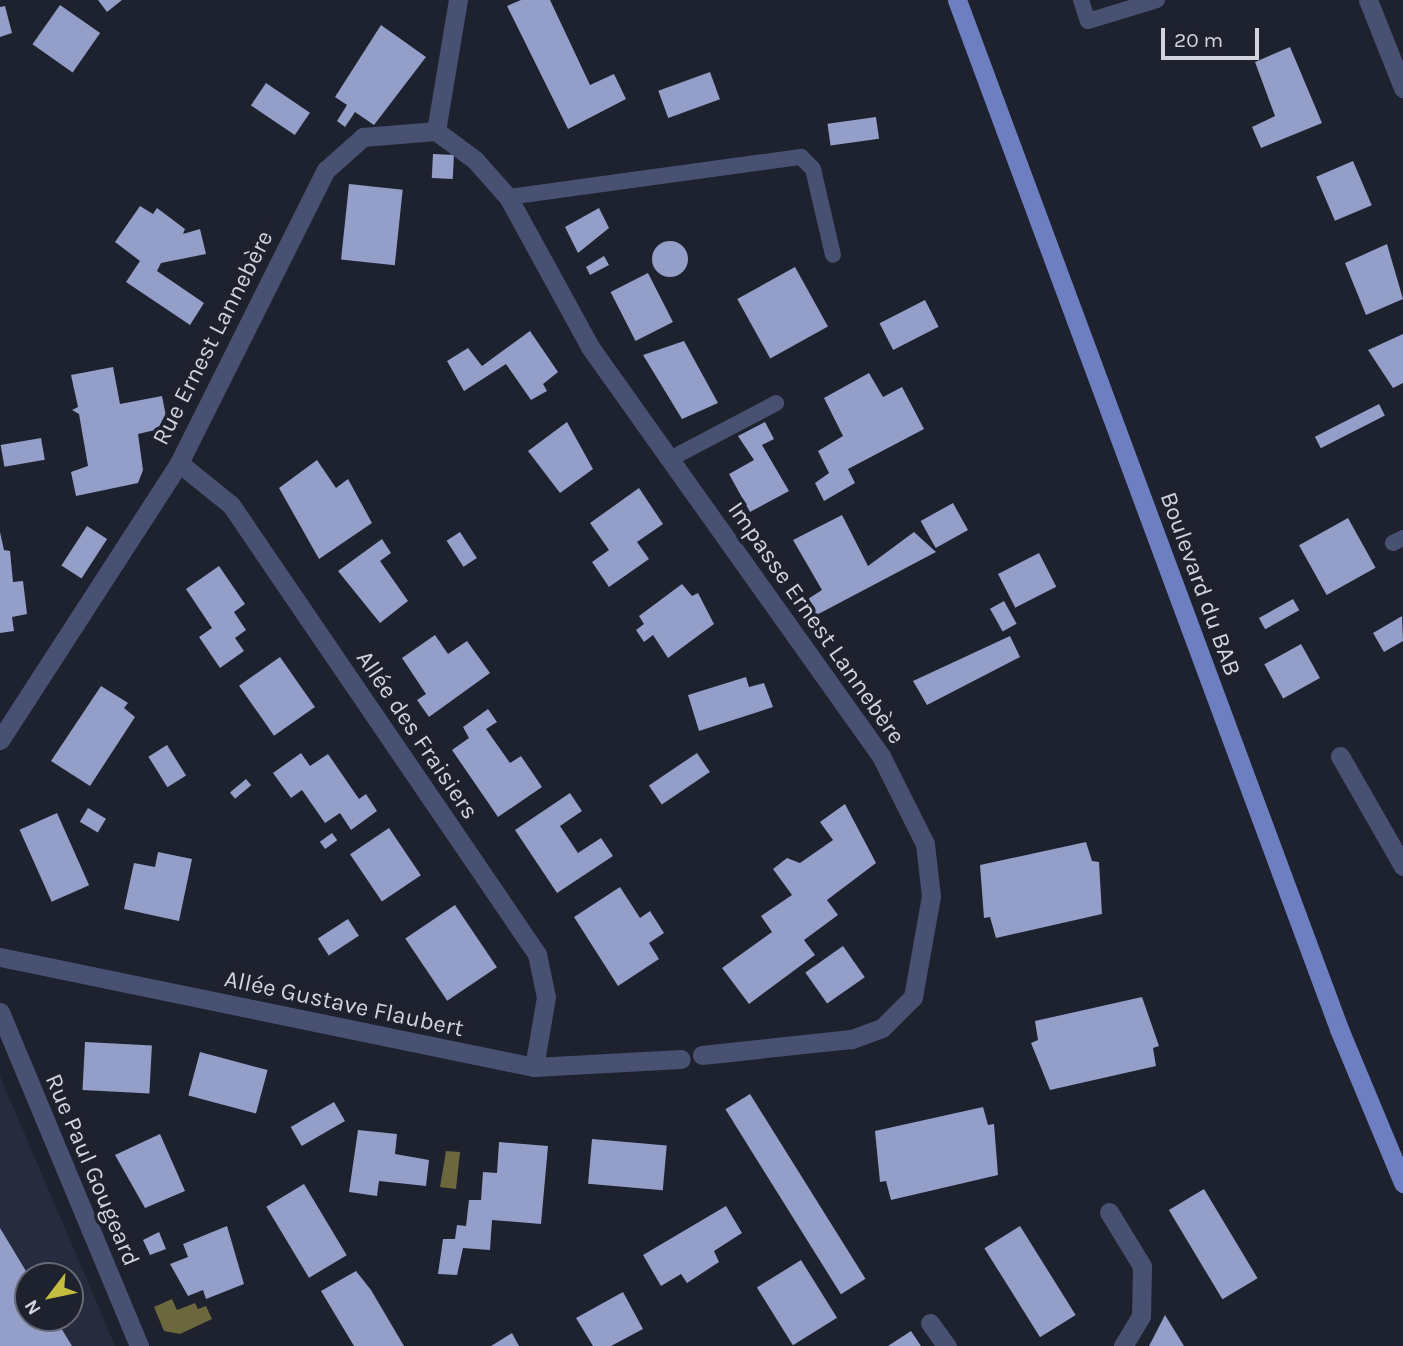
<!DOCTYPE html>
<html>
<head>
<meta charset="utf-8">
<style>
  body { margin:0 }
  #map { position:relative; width:1403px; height:1346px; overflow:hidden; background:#1e212e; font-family:Karla,sans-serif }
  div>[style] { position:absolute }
  .built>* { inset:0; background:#262b3d }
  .water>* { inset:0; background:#6a683c }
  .building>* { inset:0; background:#939fc9; transform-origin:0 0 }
  .round { border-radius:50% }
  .service>* { height:16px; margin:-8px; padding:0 8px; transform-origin:8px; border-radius:8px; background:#485172 }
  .minor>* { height:19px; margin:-9.5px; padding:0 9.5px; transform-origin:9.5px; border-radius:9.5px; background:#485172 }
  .primary>* { height:19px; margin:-9.5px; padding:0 9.5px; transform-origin:9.5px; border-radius:9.5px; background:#6d7ec1 }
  span { translate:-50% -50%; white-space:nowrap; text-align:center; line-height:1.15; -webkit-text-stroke:7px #1e212e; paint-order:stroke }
  .street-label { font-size:24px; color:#d1d4dd }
  .north { position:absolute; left:14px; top:1262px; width:70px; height:70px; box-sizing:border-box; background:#1e212e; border:2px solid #666974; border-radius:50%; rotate:238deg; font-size:19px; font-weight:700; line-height:28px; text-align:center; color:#d1d4dd }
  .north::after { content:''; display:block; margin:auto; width:24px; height:32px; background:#c4bd3e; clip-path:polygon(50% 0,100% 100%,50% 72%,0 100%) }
  .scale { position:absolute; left:1161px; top:28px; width:98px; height:32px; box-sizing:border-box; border:4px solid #d1d4dd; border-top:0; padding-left:9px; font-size:21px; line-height:24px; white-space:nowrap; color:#d1d4dd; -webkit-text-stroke:5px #1e212e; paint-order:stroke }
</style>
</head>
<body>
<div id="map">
  <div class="built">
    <div style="clip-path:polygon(evenodd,0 1076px,95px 1298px,115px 1346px,0 1346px,0 1076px,28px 1276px,70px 1276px,70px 1318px,28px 1318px,28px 1276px)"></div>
  </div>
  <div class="water">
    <div style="clip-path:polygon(446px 1151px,460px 1152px,456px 1189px,440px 1187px)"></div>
    <div style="clip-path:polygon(172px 1299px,177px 1310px,195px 1303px,198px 1309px,206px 1306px,212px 1319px,180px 1334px,164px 1331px,154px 1307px)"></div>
  </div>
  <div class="building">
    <div style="clip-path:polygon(98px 0,122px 0,107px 12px)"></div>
    <div style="clip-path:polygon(521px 0,550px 0,590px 85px,614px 74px,626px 99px,568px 129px,507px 6px)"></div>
    <div style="left:60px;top:5px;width:49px;height:48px;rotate:35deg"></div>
    <div style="clip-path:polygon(5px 6px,12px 33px,0 37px,0 7px)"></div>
    <div style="clip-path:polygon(381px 25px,426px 57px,374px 125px,355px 112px,345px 127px,337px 121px,347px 105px,335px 97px)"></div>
    <div style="clip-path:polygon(1290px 47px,1322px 123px,1261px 148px,1252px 127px,1275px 116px,1255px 62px)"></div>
    <div style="left:710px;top:72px;width:29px;height:55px;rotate:70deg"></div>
    <div style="left:266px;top:83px;width:53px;height:27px;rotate:34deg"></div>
    <div style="left:876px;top:117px;width:22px;height:49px;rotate:82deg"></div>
    <div style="left:433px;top:154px;width:21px;height:24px;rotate:3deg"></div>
    <div style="left:1353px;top:161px;width:48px;height:40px;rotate:67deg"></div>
    <div style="left:349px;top:184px;width:54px;height:76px;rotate:6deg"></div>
    <div style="clip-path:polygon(140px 206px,153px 214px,157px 208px,185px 229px,183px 234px,200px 229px,206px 254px,161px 263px,157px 271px,204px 303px,190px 325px,126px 282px,140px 261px,115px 242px)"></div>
    <div style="clip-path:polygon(599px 208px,609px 228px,578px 253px,565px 227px)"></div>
    <div class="round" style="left:652px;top:241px;width:36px;height:36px"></div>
    <div style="clip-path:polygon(1387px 244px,1403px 299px,1366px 315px,1345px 263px)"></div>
    <div style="clip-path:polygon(604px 256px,609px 265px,590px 275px,586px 267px)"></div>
    <div style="left:795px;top:267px;width:68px;height:66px;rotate:61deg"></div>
    <div style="left:648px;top:273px;width:55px;height:42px;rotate:63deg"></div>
    <div style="left:925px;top:300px;width:30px;height:51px;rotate:63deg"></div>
    <div style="clip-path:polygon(530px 331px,558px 372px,543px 384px,547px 391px,531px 400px,506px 364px,464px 391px,447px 361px,468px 348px,482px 366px)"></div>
    <div style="clip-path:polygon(1403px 334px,1403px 383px,1393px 388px,1368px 350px)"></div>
    <div style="clip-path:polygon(684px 341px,718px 403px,682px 419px,643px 355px)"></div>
    <div style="clip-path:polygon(113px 367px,120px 404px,162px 396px,168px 427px,138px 434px,143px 470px,138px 483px,76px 496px,71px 472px,88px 466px,79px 414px,72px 410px,78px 407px,71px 375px)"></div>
    <div style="clip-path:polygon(869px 373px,883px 397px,902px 387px,924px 429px,848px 469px,855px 483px,824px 501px,815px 483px,829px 473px,818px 451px,843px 436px,824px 398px)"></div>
    <div style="left:1379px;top:404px;width:13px;height:72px;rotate:63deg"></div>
    <div style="clip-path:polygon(567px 422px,593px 469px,560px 493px,528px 451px)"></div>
    <div style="clip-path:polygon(765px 422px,774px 439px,762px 445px,789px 491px,750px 512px,729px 474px,754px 460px,738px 436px)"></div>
    <div style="left:41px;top:438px;width:22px;height:41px;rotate:80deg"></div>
    <div style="clip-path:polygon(317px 460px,336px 488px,348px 479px,372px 523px,319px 559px,279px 488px)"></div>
    <div style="clip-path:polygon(639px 488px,663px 524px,637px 542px,649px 559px,609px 587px,592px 562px,609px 550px,590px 523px)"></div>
    <div style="left:953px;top:503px;width:31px;height:37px;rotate:61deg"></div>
    <div style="clip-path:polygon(842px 515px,868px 566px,914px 532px,936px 552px,807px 620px,797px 606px,822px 590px,793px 540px)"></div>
    <div style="left:1348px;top:518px;width:57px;height:56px;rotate:61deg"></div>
    <div style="left:87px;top:526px;width:24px;height:47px;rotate:33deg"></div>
    <div style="clip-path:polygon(0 532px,4px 550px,10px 551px,13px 582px,23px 581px,27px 614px,12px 617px,14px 631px,0 633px)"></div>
    <div style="left:460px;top:532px;width:31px;height:16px;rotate:57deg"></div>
    <div style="clip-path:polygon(382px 539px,391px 553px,380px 561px,408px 601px,380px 623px,338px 571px)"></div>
    <div style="left:1039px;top:553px;width:38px;height:46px;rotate:63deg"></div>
    <div style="clip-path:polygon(219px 566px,245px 604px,234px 612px,246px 630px,235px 638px,244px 651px,220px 668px,199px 637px,212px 628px,186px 589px)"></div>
    <div style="clip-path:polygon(682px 584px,692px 596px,698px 593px,714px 624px,668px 658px,653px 635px,644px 642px,636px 630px,644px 624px,639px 616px)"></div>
    <div style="left:1293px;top:599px;width:13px;height:39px;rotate:61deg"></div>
    <div style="left:1004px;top:601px;width:26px;height:16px;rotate:61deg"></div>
    <div style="clip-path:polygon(1402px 616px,1403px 641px,1384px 652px,1373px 633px)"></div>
    <div style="clip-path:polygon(435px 635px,448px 654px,467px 641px,490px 673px,429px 717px,417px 700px,426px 694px,402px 658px)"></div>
    <div style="clip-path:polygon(1010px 636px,1020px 657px,927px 705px,913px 681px)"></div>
    <div style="left:1301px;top:644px;width:39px;height:42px;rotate:61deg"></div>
    <div style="left:280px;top:657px;width:61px;height:50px;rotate:55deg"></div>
    <div style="clip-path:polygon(746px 677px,749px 687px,764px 683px,773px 707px,699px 731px,688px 695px)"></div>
    <div style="clip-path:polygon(101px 686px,128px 703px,124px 708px,135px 717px,90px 786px,51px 761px)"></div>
    <div style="clip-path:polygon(488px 709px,497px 722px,486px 729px,510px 763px,521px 756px,542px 787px,498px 817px,452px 750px,469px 738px,463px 727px)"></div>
    <div style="left:167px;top:745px;width:36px;height:22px;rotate:58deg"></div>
    <div style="clip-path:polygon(301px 753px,310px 766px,328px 754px,359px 799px,366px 794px,377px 811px,351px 830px,340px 813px,325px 823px,302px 790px,291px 798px,273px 773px)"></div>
    <div style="left:697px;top:753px;width:23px;height:58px;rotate:56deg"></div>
    <div style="left:246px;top:779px;width:8px;height:21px;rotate:50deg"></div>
    <div style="clip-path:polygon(570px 793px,582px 811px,560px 826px,578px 853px,601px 838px,613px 856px,557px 893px,515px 830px)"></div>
    <div style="clip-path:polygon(845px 804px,876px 863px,827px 900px,838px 915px,804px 940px,815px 955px,749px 1004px,722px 968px,772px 932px,761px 916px,792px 895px,773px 869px,787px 858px,800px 863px,833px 840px,820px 822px)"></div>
    <div style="left:88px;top:808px;width:21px;height:16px;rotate:31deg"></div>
    <div style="left:57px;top:813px;width:79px;height:41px;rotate:66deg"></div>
    <div style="left:389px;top:828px;width:57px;height:47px;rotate:56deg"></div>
    <div style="left:332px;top:833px;width:9px;height:15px;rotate:54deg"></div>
    <div style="clip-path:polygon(1086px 842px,1092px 861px,1099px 862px,1102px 914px,996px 938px,990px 917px,984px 918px,980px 865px)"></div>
    <div style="clip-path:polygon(158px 852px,192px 859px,179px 921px,124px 909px,134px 863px,155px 867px)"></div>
    <div style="clip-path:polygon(620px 887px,640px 918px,650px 911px,664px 933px,649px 943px,659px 959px,618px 986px,574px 917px)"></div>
    <div style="left:455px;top:905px;width:75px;height:60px;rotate:56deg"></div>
    <div style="left:348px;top:919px;width:20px;height:36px;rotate:57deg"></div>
    <div style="left:843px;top:946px;width:38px;height:46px;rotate:55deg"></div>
    <div style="clip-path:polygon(1142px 997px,1159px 1046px,1153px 1048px,1156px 1066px,1050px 1090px,1031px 1043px,1038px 1040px,1035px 1021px)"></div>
    <div style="left:85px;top:1042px;width:67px;height:48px;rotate:3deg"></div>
    <div style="left:200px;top:1052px;width:70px;height:45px;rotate:15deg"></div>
    <div style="left:750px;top:1094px;width:218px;height:29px;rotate:58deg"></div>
    <div style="left:334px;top:1102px;width:22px;height:50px;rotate:60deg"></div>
    <div style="clip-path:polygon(983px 1107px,988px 1125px,994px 1124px,998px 1175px,891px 1200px,886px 1181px,880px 1182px,875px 1131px)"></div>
    <div style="clip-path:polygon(358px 1130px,397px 1134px,395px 1154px,429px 1160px,426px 1186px,379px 1181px,377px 1196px,349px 1192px)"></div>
    <div style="clip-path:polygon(160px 1134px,185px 1191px,145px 1208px,115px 1155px)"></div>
    <div style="left:592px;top:1139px;width:75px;height:45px;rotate:5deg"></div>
    <div style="clip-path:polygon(499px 1142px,548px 1146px,541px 1224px,492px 1220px,490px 1250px,463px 1248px,457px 1275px,438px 1274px,443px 1239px,455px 1239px,457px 1225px,466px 1226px,469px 1200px,481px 1200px,483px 1172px,497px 1173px)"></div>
    <div style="left:304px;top:1184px;width:83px;height:44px;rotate:59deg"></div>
    <div style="left:1204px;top:1189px;width:104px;height:41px;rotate:59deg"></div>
    <div style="clip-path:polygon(726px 1206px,742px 1233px,714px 1251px,719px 1262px,687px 1283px,681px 1274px,661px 1286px,643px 1255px)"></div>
    <div style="clip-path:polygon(227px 1226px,244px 1284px,206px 1299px,203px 1290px,188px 1296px,170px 1264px,188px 1257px,183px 1244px)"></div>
    <div style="left:1020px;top:1226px;width:105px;height:42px;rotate:58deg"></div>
    <div style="clip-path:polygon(0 1228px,29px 1276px,28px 1318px,55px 1318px,72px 1346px,0 1346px)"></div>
    <div style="clip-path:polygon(159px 1232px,166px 1249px,150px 1255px,143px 1240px)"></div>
    <div style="left:801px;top:1260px;width:68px;height:52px;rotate:58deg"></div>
    <div style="clip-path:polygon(356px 1271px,371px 1290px,404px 1346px,354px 1346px,321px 1291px)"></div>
    <div style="clip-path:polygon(623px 1292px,643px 1329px,611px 1346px,593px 1346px,576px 1318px)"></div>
    <div style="clip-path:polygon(1165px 1315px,1184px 1346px,1149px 1346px)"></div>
    <div style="clip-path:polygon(911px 1331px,921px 1346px,888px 1346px)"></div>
    <div style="clip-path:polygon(512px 1333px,519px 1346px,491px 1346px)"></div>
  </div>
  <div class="service">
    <div style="left:1081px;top:0;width:22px;rotate:72deg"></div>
    <div style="left:1088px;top:21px;width:72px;rotate:-16.9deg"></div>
    <div style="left:508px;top:197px;width:296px;rotate:-7.8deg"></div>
    <div style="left:801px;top:157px;width:17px;rotate:45deg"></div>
    <div style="left:813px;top:169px;width:88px;rotate:76.9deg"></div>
    <div style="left:670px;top:459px;width:120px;rotate:-27.8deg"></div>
    <div style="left:1393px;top:543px;width:11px;rotate:-27deg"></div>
  </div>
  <div class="minor">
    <div style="left:1368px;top:0;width:95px;rotate:68.3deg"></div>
    <div style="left:436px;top:131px;width:49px;rotate:36.6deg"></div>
    <div style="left:475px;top:160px;width:50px;rotate:48.3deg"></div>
    <div style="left:508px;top:197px;width:171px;rotate:61.3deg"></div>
    <div style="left:590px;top:347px;width:502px;rotate:54.57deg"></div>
    <div style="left:881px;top:756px;width:98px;rotate:63.4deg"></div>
    <div style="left:925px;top:844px;width:52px;rotate:83.4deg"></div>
    <div style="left:931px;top:896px;width:103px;rotate:100.1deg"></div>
    <div style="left:913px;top:997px;width:44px;rotate:135deg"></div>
    <div style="left:882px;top:1028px;width:33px;rotate:160deg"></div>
    <div style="left:851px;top:1039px;width:150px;rotate:173.9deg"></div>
    <div style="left:436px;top:131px;width:133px;rotate:-80.5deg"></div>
    <div style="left:179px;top:463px;width:67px;rotate:38.9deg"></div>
    <div style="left:231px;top:505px;width:543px;rotate:55.73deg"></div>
    <div style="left:537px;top:954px;width:44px;rotate:78.2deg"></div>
    <div style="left:546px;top:997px;width:71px;rotate:99.7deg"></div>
    <div style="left:0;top:740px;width:330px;rotate:-57.1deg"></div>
    <div style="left:179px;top:463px;width:328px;rotate:-63.4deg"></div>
    <div style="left:326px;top:170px;width:50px;rotate:-41.7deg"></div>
    <div style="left:363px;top:137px;width:73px;rotate:-4.7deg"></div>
    <div style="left:1340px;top:756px;width:127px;rotate:60.2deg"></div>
    <div style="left:0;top:957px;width:545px;rotate:11.64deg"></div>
    <div style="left:534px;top:1067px;width:147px;rotate:-3.1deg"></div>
    <div style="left:0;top:1012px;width:362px;rotate:67.4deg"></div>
    <div style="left:1109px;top:1212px;width:63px;rotate:58.6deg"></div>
    <div style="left:1142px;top:1266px;width:50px;rotate:91.1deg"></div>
    <div style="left:1141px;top:1316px;width:35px;rotate:121deg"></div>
    <div style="left:930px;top:1323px;width:29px;rotate:54deg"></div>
  </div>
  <div class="primary">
    <div style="left:957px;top:0;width:1098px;rotate:69.63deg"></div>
    <div style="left:1339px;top:1029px;width:167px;rotate:67.4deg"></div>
  </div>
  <div class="street-label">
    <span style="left:213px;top:338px;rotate:-63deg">Rue Ernest Lannebère</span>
    <span style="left:1200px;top:584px;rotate:70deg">Boulevard du BAB</span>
    <span style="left:816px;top:623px;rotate:55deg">Impasse Ernest Lannebère</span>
    <span style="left:417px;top:735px;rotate:56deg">Allée des Fraisiers</span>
    <span style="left:344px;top:1004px;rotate:12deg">Allée Gustave Flaubert</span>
    <span style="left:92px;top:1170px;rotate:67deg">Rue Paul Gougeard</span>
  </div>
  <div class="north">N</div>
  <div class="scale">20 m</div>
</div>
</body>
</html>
